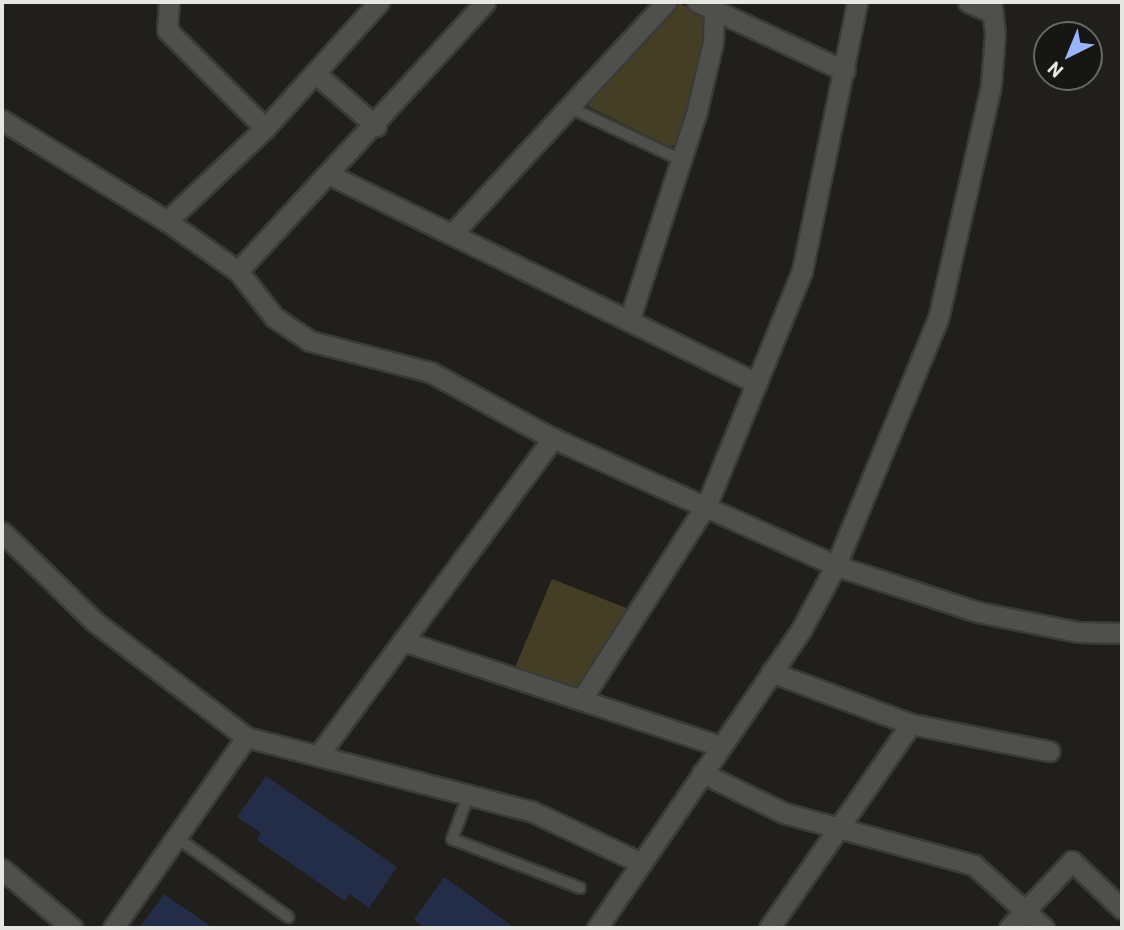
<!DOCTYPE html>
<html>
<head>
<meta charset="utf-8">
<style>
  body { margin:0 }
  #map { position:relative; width:1124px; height:930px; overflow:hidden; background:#201f1b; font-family:Barlow,sans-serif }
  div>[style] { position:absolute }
  .green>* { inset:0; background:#443e25 }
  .building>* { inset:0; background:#242d47 }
  .roads { filter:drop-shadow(2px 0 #3a3a37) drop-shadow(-2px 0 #3a3a37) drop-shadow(0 2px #3a3a37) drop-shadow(0 -2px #3a3a37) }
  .service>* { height:10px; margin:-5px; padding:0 5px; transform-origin:5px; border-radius:5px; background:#4f4f4b }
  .minor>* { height:19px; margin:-9.5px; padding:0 9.5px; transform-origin:9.5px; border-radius:9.5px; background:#4f4f4b }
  span { translate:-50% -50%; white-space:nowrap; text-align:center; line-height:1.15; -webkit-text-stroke:7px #161612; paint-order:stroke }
  .frame { position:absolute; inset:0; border:4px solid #e6e6e4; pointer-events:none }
  .north { position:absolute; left:1033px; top:21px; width:70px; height:70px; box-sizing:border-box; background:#161612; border:2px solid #696966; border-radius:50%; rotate:223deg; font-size:19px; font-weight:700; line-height:28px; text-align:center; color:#e6e6e4 }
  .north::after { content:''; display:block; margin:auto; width:24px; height:32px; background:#99b5fd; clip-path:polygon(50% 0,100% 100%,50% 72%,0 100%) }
</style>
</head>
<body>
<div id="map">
  <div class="green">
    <div style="clip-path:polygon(679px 3px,700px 13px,707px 26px,679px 142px,671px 147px,589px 107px,587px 97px)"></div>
    <div style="clip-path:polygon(552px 579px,629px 609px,573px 692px,514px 670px)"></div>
  </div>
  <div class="building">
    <div style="clip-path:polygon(266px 776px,397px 867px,369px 908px,349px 894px,345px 901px,257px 840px,261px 833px,237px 817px)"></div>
    <div style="clip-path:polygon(444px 877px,515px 928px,425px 928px,414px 920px)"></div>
    <div style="clip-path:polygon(164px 894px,213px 928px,139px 928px)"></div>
  </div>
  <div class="roads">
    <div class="service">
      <div style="left:569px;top:107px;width:124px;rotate:25.3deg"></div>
      <div style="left:469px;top:794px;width:48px;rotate:110.7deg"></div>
      <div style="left:452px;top:839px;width:137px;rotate:20.9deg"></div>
      <div style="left:176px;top:837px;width:138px;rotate:35.5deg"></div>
    </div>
    <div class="minor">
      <div style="left:169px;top:2px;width:28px;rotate:94deg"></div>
      <div style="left:167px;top:30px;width:139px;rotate:45deg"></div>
      <div style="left:697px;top:2px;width:163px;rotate:25deg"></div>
      <div style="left:968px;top:2px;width:27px;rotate:24deg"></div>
      <div style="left:315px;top:73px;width:81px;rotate:41deg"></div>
      <div style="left:2px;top:120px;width:193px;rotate:31.5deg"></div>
      <div style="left:167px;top:221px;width:87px;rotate:35.2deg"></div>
      <div style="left:238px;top:271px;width:58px;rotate:52deg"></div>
      <div style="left:274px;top:317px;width:43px;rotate:33.7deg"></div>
      <div style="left:310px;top:341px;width:124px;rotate:14.5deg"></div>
      <div style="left:430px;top:372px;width:134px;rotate:28.5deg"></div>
      <div style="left:548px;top:436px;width:320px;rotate:24.2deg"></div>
      <div style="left:840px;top:567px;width:145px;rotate:18.1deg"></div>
      <div style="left:978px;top:612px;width:102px;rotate:11.3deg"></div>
      <div style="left:1078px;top:632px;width:44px;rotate:1.3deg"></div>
      <div style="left:330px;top:175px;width:475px;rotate:26deg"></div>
      <div style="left:167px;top:221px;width:135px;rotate:-43.5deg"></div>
      <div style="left:265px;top:128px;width:170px;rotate:-47.9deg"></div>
      <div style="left:452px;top:234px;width:316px;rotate:-47.3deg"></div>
      <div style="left:238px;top:271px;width:365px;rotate:-47.4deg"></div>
      <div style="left:629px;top:321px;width:222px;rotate:-72.1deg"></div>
      <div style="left:697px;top:110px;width:70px;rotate:-76.8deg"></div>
      <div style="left:713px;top:42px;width:31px;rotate:-88deg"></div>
      <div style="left:2px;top:532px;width:129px;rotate:44.1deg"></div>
      <div style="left:95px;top:622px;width:190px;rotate:37.3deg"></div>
      <div style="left:246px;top:737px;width:294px;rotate:14.6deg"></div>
      <div style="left:531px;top:811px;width:122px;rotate:25.3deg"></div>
      <div style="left:403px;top:641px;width:335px;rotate:18.3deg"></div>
      <div style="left:771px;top:672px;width:149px;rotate:20.4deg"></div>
      <div style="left:911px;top:724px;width:141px;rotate:11.1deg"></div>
      <div style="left:581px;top:700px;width:233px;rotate:-57.3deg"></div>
      <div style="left:707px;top:504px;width:252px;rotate:-67.8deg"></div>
      <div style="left:802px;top:271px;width:275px;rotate:-78.4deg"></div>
      <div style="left:320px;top:753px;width:392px;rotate:-53.5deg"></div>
      <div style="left:702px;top:773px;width:91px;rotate:26deg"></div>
      <div style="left:784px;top:813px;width:197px;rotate:15.3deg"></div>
      <div style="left:974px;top:865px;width:94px;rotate:42deg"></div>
      <div style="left:2px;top:869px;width:92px;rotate:40.1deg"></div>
      <div style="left:113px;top:928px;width:233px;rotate:-55.1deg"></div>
      <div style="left:597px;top:928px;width:361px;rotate:-55.6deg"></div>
      <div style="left:801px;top:630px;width:74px;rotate:-61.7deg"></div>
      <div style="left:836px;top:565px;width:266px;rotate:-67.5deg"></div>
      <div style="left:938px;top:319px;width:240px;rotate:-77.2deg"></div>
      <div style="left:991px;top:85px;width:52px;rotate:-85.6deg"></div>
      <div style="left:995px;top:33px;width:31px;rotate:-97deg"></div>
      <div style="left:769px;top:928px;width:249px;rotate:-55.2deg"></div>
      <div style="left:1009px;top:928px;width:92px;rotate:-46.8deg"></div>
      <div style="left:1072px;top:861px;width:69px;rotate:43.8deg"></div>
    </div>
  </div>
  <div class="frame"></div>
  <div class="north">N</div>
</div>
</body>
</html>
